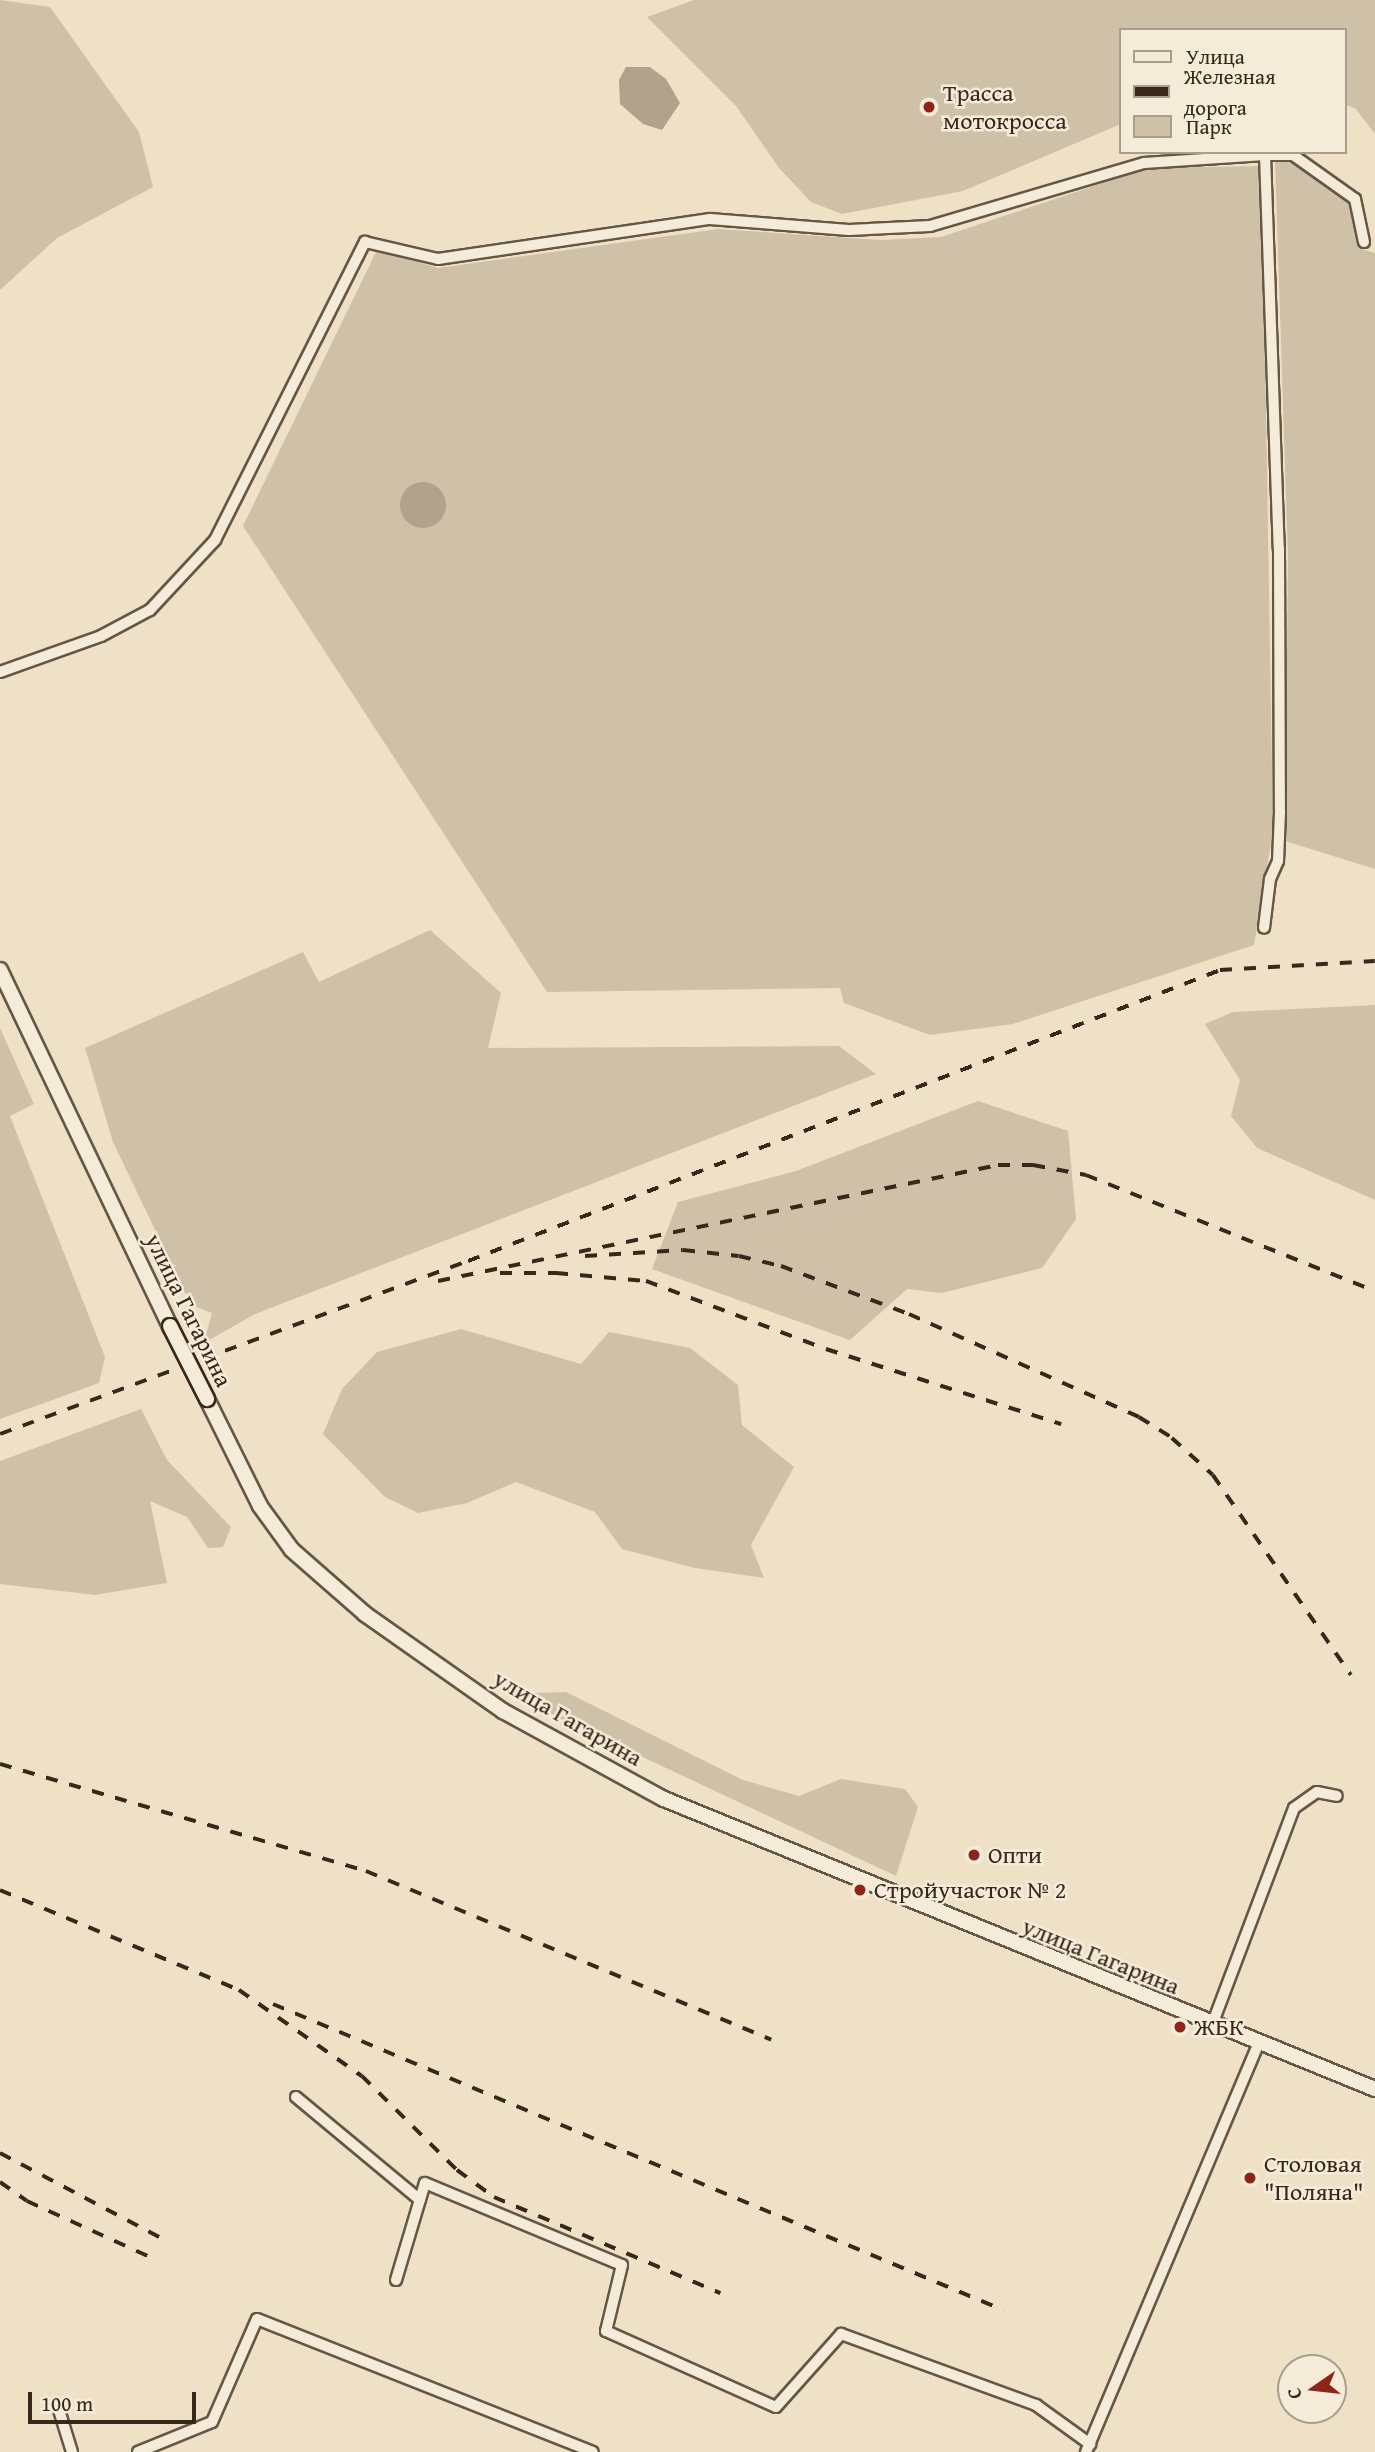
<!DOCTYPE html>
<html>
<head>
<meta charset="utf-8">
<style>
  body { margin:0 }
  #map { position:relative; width:1375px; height:2452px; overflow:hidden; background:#eee1c5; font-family:"Gentium Book Plus",serif }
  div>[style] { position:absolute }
  .green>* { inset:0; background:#cfc1a8 }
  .water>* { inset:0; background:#b0a28b }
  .round { border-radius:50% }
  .roads { filter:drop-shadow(2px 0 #665646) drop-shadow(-2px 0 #665646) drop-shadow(0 2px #665646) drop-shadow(0 -2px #665646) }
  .minor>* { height:10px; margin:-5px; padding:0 5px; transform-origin:5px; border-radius:5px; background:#f4ecd9 }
  .secondary>* { height:14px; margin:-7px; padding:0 7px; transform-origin:7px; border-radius:7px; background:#f4ecd9 }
  .rail>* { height:3.5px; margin-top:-1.75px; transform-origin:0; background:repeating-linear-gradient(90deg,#38271b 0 12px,transparent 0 24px) }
  .bridges { filter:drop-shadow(2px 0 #38271b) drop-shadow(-2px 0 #38271b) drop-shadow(0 2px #38271b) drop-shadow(0 -2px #38271b) }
  .secondary-bridge>* { height:14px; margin:-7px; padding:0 7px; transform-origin:7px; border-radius:7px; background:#f4ecd9 }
  .dots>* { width:19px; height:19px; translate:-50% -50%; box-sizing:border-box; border:4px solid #f4ecd9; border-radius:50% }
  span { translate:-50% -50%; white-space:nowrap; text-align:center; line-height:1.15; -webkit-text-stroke:5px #f4ecd9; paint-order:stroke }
  .poi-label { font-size:24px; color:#38271b }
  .left { translate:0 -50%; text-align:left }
  .street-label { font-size:24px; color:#38271b }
  .legend { position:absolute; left:1119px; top:28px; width:228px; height:126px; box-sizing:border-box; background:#f4ecd9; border:2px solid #a99d8d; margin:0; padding:9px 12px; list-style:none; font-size:21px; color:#38271b }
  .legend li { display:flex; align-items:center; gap:14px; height:35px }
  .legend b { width:35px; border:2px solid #a99d8d }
  .north { position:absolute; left:1277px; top:2354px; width:70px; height:70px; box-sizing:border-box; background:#f4ecd9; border:2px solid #a99d8d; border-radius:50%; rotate:256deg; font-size:19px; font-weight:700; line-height:28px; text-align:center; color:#38271b }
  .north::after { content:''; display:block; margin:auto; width:24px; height:32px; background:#8f2418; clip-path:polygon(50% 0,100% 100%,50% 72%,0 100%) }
  .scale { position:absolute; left:28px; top:2392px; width:168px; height:32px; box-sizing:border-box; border:4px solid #38271b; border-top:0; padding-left:9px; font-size:21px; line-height:24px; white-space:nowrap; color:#38271b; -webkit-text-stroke:5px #f4ecd9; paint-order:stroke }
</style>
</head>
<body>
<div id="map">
  <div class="green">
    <div style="clip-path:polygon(0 0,50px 7px,139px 132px,153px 187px,57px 238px,0 290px)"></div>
    <div style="clip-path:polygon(694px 0,1375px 0,1375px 134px,1355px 108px,1345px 105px,1345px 30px,1121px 30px,1121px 124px,963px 191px,842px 214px,811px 202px,779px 168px,736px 106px,647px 17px)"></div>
    <div style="clip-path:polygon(1275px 160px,1302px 164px,1354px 208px,1358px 248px,1375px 253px,1375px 869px,1285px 841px,1288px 558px)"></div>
    <div style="clip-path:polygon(1262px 166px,1273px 831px,1254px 945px,1013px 1024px,930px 1035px,844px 1003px,840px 988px,547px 992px,243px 526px,377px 250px,438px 268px,718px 229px,881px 240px,941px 237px,1148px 168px)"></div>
    <div style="clip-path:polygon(430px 930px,501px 993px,488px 1048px,839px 1046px,876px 1074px,255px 1314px,204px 1343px,212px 1313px,191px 1305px,113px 1142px,85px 1048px,303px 952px,319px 982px)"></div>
    <div style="clip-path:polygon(1375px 1005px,1375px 1200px,1257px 1148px,1231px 1116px,1240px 1080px,1205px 1024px,1233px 1012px)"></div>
    <div style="clip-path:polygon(0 1028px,34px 1104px,10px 1116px,105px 1357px,99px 1383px,0 1419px)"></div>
    <div style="clip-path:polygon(978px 1101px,1068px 1131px,1076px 1219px,1042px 1268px,942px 1293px,907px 1289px,850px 1340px,652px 1269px,678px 1202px,796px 1171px)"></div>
    <div style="clip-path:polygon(461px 1329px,581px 1364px,609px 1332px,690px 1348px,738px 1385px,742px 1425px,794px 1467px,751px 1545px,764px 1578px,695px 1568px,622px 1549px,595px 1512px,516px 1482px,467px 1503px,418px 1513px,385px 1497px,323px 1434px,342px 1389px,377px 1352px)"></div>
    <div style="clip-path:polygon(141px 1409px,167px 1460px,231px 1527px,223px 1547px,208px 1548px,187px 1517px,150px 1501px,167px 1583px,95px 1595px,0 1584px,0 1461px)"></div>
    <div style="clip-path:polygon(566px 1692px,743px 1780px,799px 1796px,841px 1779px,905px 1789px,918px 1807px,896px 1876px,532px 1705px,532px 1693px)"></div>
  </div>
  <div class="water">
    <div style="clip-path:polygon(626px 67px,650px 67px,666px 79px,680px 103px,662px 130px,643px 124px,620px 104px,619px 80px)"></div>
    <div class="round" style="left:400px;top:482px;width:46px;height:46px"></div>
  </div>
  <div class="roads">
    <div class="minor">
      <div style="left:1265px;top:155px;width:28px"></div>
      <div style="left:1293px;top:155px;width:76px;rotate:35.4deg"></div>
      <div style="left:1355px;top:199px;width:44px;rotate:78.2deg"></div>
      <div style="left:0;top:672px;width:107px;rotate:-19.6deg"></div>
      <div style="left:101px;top:636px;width:55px;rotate:-28deg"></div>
      <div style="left:150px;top:610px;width:96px;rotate:-47.1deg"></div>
      <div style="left:215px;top:540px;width:334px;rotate:-63.3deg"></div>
      <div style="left:365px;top:242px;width:75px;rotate:13.1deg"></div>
      <div style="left:438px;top:259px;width:275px;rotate:-8.4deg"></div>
      <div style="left:710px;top:219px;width:139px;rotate:4.5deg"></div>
      <div style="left:849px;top:230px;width:81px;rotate:-2.8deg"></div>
      <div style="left:930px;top:226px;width:223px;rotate:-16.4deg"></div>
      <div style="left:1144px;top:163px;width:121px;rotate:-3.8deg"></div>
      <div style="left:1265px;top:155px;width:394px;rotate:88deg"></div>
      <div style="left:1279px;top:549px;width:263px;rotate:89.8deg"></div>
      <div style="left:1280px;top:812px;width:49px;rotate:92.3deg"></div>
      <div style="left:1278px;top:861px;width:20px;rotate:114deg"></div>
      <div style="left:1270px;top:879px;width:49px;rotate:97deg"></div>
      <div style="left:1212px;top:2025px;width:232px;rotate:-69.3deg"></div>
      <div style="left:1294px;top:1808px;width:28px;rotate:-35deg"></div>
      <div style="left:1317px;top:1792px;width:20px;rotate:11deg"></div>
      <div style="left:296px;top:2097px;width:161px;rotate:39.7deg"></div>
      <div style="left:396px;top:2280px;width:101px;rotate:-73.4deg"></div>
      <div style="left:425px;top:2183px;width:213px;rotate:22.6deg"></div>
      <div style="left:622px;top:2265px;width:68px;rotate:103.6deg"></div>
      <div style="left:606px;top:2331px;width:186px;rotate:24.1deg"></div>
      <div style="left:776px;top:2407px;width:98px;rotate:-48.3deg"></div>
      <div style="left:841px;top:2334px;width:208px;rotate:20deg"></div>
      <div style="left:1036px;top:2405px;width:67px;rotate:35.8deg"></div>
      <div style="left:59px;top:2410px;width:44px;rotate:72.8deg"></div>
      <div style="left:138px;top:2452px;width:80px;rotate:-22.1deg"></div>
      <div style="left:212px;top:2422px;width:112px;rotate:-66.4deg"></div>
      <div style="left:257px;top:2319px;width:361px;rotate:21.6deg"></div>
      <div style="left:1086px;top:2452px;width:443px;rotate:-67.1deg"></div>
    </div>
    <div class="secondary">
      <div style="left:0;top:970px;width:395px;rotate:64.5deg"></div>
      <div style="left:207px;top:1399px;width:119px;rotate:63.6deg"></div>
      <div style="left:260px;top:1506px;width:54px;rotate:54deg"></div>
      <div style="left:292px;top:1550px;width:97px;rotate:41.2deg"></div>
      <div style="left:365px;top:1614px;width:169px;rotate:35.1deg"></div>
      <div style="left:503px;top:1711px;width:183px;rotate:28.7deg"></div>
      <div style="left:664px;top:1799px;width:768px;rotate:22.19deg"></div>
    </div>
  </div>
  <div class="rail">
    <div style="left:585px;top:1256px;width:98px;rotate:-3.5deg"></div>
    <div style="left:683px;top:1250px;width:56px;rotate:6.1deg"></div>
    <div style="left:739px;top:1256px;width:43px;rotate:13.4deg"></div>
    <div style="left:781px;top:1266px;width:137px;rotate:20.6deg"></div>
    <div style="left:909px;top:1314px;width:252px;rotate:24.1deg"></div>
    <div style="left:1139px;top:1417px;width:39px;rotate:32deg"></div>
    <div style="left:1172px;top:1438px;width:55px;rotate:42.1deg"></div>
    <div style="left:1213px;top:1475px;width:243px;rotate:55.4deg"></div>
    <div style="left:500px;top:1273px;width:56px"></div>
    <div style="left:556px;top:1273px;width:90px;rotate:5.1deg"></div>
    <div style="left:646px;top:1281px;width:192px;rotate:20.7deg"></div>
    <div style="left:826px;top:1349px;width:247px;rotate:17.7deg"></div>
    <div style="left:438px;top:1281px;width:572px;rotate:-11.7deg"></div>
    <div style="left:998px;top:1165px;width:35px"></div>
    <div style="left:1033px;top:1165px;width:54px;rotate:10.7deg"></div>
    <div style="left:1086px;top:1175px;width:311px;rotate:21.9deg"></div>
    <div style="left:0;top:1434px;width:499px;rotate:-20.3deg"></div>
    <div style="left:468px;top:1261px;width:806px;rotate:-21.15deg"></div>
    <div style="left:1220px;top:970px;width:155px;rotate:-3.3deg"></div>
    <div style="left:0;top:1764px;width:381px;rotate:16.3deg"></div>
    <div style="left:366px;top:1871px;width:439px;rotate:22.6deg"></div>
    <div style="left:0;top:1890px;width:259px;rotate:22.7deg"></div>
    <div style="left:239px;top:1990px;width:150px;rotate:35deg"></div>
    <div style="left:362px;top:2076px;width:134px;rotate:44.7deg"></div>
    <div style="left:457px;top:2170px;width:46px;rotate:36.1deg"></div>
    <div style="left:494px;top:2197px;width:246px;rotate:23deg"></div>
    <div style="left:273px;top:2004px;width:792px;rotate:22.74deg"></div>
    <div style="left:0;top:2153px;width:187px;rotate:27.8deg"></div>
    <div style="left:0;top:2182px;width:33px;rotate:35deg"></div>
    <div style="left:27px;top:2201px;width:137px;rotate:24.5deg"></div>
  </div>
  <div class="bridges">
    <div class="secondary-bridge">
      <div style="left:170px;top:1326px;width:82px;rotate:63.1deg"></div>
    </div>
  </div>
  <div class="dots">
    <div style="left:929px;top:107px;background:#8f2418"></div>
    <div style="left:974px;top:1855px;background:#8f2418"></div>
    <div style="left:860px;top:1890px;background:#8f2418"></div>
    <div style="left:1180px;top:2027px;background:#8f2418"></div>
    <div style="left:1250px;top:2178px;background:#8f2418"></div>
  </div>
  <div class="poi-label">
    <span class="left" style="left:943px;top:107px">Трасса<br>мотокросса</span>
    <span class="left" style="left:988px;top:1855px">Опти</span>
    <span class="left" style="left:874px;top:1890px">Стройучасток № 2</span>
    <span class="left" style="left:1194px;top:2027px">ЖБК</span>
    <span class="left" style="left:1264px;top:2178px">Столовая<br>"Поляна"</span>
  </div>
  <div class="street-label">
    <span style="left:189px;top:1310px;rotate:64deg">улица Гагарина</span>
    <span style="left:568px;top:1718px;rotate:30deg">улица Гагарина</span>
    <span style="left:1101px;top:1956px;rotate:22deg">улица Гагарина</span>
  </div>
  <ul class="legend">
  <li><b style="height:9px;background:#f4ecd9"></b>Улица</li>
  <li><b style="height:9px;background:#38271b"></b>Железная дорога</li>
  <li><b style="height:19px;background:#cfc1a8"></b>Парк</li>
  </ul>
  <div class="north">С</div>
  <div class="scale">100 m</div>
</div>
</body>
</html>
